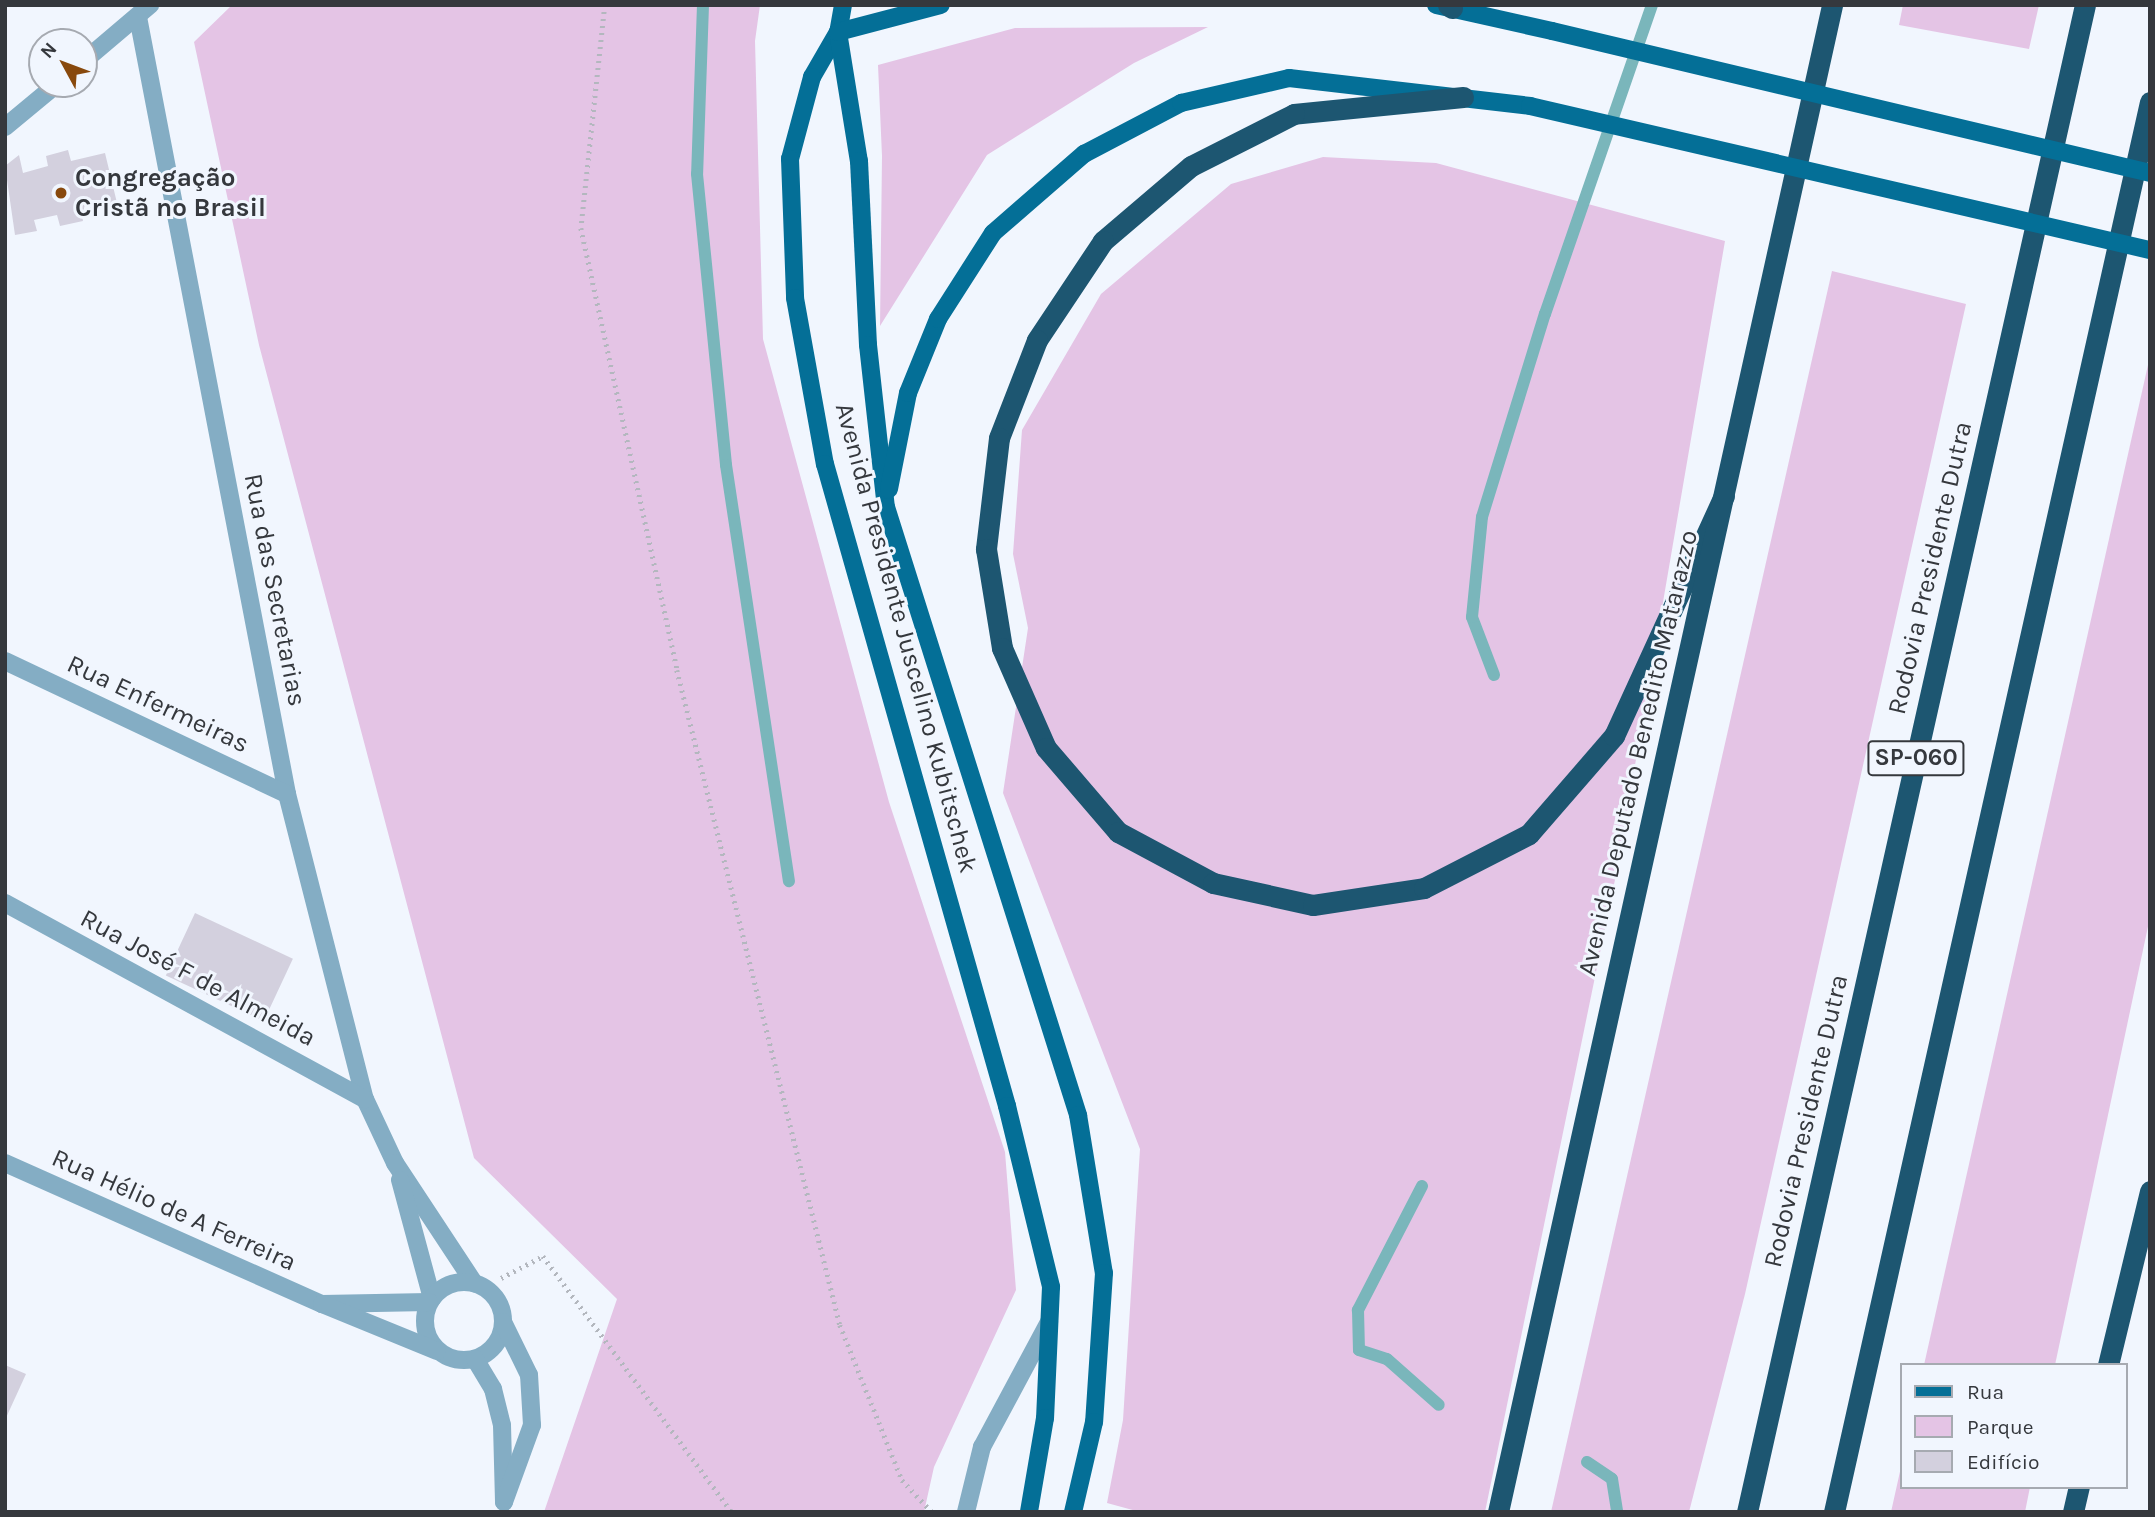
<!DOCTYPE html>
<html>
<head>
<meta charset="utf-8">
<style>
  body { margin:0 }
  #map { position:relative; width:2155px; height:1517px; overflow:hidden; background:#f1f6fe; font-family:Karla,sans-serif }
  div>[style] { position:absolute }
  .green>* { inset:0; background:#e4c4e5 }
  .stream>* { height:12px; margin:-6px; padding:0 6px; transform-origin:6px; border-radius:6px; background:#7ab6bb }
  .building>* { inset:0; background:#d3d0de; transform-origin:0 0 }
  .path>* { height:4.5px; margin-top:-2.25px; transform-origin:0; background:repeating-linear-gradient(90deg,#b3b7be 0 2px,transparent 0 7px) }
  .street>* { height:18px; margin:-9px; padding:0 9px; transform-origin:9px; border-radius:9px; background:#84adc4 }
  .street>.ring { margin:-9px; padding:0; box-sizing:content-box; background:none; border:18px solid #84adc4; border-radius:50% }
  .primary>* { height:18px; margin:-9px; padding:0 9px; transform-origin:9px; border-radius:9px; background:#046f97 }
  .highway>* { height:21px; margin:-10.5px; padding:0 10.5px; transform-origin:10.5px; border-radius:10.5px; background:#1d5671 }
  .primary-bridge>* { height:18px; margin:-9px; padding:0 9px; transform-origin:9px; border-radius:9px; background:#046f97 }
  .dots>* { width:19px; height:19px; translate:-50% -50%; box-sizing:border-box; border:4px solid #f1f6fe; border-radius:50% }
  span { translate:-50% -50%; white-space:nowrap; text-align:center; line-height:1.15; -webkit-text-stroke:6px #f1f6fe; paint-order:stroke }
  .shield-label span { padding:2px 5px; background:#f1f6fe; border:2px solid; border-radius:5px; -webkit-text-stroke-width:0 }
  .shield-label { font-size:24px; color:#35383d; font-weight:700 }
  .poi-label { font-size:26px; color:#35383d; font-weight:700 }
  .left { translate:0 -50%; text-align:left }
  .street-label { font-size:26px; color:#35383d }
  .frame { position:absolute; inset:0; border:7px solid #35383d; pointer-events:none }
  .legend { position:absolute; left:1900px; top:1363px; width:228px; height:126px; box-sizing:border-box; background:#f1f6fe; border:2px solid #a6aab1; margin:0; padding:9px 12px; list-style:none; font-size:21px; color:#35383d }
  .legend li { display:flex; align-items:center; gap:14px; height:35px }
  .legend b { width:35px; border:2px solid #a6aab1 }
  .north { position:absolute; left:28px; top:28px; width:70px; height:70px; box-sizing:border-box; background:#f1f6fe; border:2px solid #a6aab1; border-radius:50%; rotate:311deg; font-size:19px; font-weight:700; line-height:28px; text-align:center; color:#35383d }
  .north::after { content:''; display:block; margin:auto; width:24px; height:32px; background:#88490d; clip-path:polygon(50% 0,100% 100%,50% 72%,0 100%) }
</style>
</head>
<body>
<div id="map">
  <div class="green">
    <div style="clip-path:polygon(232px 5px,760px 5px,755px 41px,763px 339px,889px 802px,1005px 1152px,1016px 1290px,934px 1467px,924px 1512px,544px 1512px,617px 1299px,474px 1158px,259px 345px,194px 42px)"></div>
    <div style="clip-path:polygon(1903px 5px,2039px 5px,2029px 49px,1899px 25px)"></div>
    <div style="clip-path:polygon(1208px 27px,1134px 63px,987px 155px,880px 326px,882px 156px,878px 65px,1015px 28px)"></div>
    <div style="clip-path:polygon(1323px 157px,1436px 163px,1725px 241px,1617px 870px,1485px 1512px,1140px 1512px,1107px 1503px,1123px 1420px,1140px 1149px,1003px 793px,1028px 628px,1013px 554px,1022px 430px,1101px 294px,1231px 184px)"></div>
    <div style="clip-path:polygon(1832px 271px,1966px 304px,1745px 1294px,1689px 1512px,1551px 1512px)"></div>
    <div style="clip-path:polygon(2150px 356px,2150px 917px,2055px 1365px,1924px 1365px)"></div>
    <div style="clip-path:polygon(1901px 1467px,1901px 1487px,2030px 1487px,2025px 1512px,1891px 1512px)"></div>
  </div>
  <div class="stream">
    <div style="left:703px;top:5px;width:169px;rotate:92deg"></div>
    <div style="left:697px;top:174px;width:292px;rotate:84.3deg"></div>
    <div style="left:726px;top:465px;width:421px;rotate:81.4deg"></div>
    <div style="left:1494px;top:675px;width:62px;rotate:-110.8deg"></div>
    <div style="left:1472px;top:617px;width:100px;rotate:-84.3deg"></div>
    <div style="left:1482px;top:517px;width:213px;rotate:-72.8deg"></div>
    <div style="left:1545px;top:314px;width:327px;rotate:-70.9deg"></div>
    <div style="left:1422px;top:1186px;width:140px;rotate:117.3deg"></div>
    <div style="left:1358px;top:1310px;width:40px;rotate:88.6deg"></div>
    <div style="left:1359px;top:1350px;width:29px;rotate:18deg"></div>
    <div style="left:1387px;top:1359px;width:69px;rotate:41.5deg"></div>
    <div style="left:1587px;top:1462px;width:30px;rotate:34deg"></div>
    <div style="left:1612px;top:1479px;width:33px;rotate:81deg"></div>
  </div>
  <div class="building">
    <div style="clip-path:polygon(68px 150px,71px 161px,105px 153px,117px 203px,81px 210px,83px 221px,60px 226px,57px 215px,34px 220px,37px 231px,15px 235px,5px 166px,19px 155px,23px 173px,48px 166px,46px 156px)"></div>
    <div style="left:195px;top:913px;width:108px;height:69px;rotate:25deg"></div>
    <div style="clip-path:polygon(5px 1365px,26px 1374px,5px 1420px)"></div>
  </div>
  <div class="path">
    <div style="left:605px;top:5px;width:224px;rotate:96.1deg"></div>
    <div style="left:581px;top:228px;width:452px;rotate:77.7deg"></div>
    <div style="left:677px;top:670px;width:675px;rotate:76.03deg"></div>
    <div style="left:840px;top:1325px;width:167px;rotate:68.2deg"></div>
    <div style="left:902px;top:1480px;width:44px;rotate:46.8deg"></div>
    <div style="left:501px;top:1278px;width:47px;rotate:-27.6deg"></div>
    <div style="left:543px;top:1256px;width:318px;rotate:53.6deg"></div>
  </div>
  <div class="street">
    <div style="left:138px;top:17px;width:791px;rotate:79.14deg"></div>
    <div style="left:287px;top:794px;width:315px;rotate:75.7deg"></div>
    <div style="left:365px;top:1099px;width:71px;rotate:64.9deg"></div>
    <div style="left:395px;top:1163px;width:144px;rotate:56.6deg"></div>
    <div style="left:84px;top:61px;width:87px;rotate:-40.3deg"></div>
    <div style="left:5px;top:127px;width:67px;rotate:-39.6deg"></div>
    <div style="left:5px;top:661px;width:312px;rotate:25.3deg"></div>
    <div style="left:5px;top:903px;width:410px;rotate:28.6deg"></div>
    <div style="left:5px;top:1163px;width:347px;rotate:24deg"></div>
    <div style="left:400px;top:1180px;width:123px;rotate:74.9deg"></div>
    <div class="ring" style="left:425px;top:1282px;width:60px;height:60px"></div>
    <div style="left:429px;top:1302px;width:107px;rotate:178.9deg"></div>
    <div style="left:322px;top:1304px;width:124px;rotate:22.2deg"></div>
    <div style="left:475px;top:1359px;width:35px;rotate:59deg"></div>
    <div style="left:493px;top:1389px;width:37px;rotate:76deg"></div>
    <div style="left:502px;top:1425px;width:77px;rotate:88.5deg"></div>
    <div style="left:504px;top:1502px;width:82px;rotate:-70deg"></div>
    <div style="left:532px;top:1425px;width:50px;rotate:-93.4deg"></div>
    <div style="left:529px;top:1375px;width:59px;rotate:-116.1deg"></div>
    <div style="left:966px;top:1512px;width:67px;rotate:-76.2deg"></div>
    <div style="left:982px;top:1447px;width:142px;rotate:-61.8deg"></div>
  </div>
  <div class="primary">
    <div style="left:843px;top:5px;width:27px;rotate:100deg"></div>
    <div style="left:838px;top:32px;width:52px;rotate:120deg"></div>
    <div style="left:812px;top:77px;width:85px;rotate:105deg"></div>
    <div style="left:790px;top:159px;width:139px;rotate:87.9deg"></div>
    <div style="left:795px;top:298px;width:169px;rotate:79.8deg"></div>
    <div style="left:825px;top:464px;width:667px;rotate:74.17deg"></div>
    <div style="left:1007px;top:1106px;width:186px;rotate:76.3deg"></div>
    <div style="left:1051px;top:1287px;width:131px;rotate:92.6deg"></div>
    <div style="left:1045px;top:1418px;width:95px;rotate:99.7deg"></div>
    <div style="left:1436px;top:5px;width:119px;rotate:12.6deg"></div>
    <div style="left:838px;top:32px;width:131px;rotate:80.8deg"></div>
    <div style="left:859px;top:161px;width:184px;rotate:87.2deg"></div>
    <div style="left:868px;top:345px;width:163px;rotate:83.7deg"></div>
    <div style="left:886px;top:507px;width:638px;rotate:72.47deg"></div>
    <div style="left:1078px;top:1115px;width:160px;rotate:80.7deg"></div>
    <div style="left:1104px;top:1273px;width:149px;rotate:93.8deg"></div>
    <div style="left:1094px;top:1422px;width:92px;rotate:103.1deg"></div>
    <div style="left:838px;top:32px;width:106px;rotate:-14.7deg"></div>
    <div style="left:889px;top:489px;width:98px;rotate:-78.8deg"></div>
    <div style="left:908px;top:393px;width:80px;rotate:-67.9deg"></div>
    <div style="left:938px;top:319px;width:102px;rotate:-57.4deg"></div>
    <div style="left:993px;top:233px;width:121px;rotate:-41deg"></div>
    <div style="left:1084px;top:154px;width:110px;rotate:-27.7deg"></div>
    <div style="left:1181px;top:103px;width:111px;rotate:-13deg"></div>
    <div style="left:1289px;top:78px;width:243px;rotate:6.6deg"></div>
  </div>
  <div class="highway">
    <div style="left:1448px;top:5px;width:5px;rotate:37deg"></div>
    <div style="left:1463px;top:97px;width:170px;rotate:174.3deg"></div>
    <div style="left:1294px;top:114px;width:115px;rotate:153.2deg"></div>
    <div style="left:1191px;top:166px;width:116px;rotate:139.6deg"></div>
    <div style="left:1103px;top:241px;width:119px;rotate:123.7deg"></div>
    <div style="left:1037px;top:340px;width:105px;rotate:111.2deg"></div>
    <div style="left:999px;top:438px;width:112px;rotate:96.7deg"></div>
    <div style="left:986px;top:549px;width:100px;rotate:80.8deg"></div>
    <div style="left:1002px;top:648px;width:109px;rotate:66.3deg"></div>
    <div style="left:1046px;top:748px;width:111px;rotate:49.4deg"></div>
    <div style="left:1118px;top:832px;width:108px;rotate:28.2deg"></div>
    <div style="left:1213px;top:883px;width:102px;rotate:12.4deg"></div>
    <div style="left:1313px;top:905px;width:112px;rotate:-8.7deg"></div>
    <div style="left:1424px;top:888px;width:118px;rotate:-27.2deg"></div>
    <div style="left:1529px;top:834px;width:130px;rotate:-49.1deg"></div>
    <div style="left:1614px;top:736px;width:264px;rotate:-65.4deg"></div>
    <div style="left:2108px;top:1365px;width:179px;rotate:-76.4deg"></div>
    <div style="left:1498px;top:1512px;width:1544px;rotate:-77.5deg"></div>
    <div style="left:1747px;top:1512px;width:1544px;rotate:-77.36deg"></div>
    <div style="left:1834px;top:1512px;width:1445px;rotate:-77.37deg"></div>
    <div style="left:2073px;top:1512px;width:26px;rotate:-77deg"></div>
  </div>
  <div class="primary-bridge">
    <div style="left:1552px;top:31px;width:615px;rotate:13.36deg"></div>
    <div style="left:1530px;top:106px;width:637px;rotate:13.08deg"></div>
  </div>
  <div class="dots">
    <div style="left:61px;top:193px;background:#88490d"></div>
  </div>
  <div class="shield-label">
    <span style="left:1916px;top:758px">SP-060</span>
  </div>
  <div class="poi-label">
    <span class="left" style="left:75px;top:193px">Congregação<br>Cristã no Brasil</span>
  </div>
  <div class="street-label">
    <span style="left:1930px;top:568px;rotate:-77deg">Rodovia Presidente Dutra</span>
    <span style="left:275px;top:590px;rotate:79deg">Rua das Secretarias</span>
    <span style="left:906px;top:638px;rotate:75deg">Avenida Presidente Juscelino Kubitschek</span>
    <span style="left:158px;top:704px;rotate:25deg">Rua Enfermeiras</span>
    <span style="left:1638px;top:753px;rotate:-77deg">Avenida Deputado Benedito Matarazzo</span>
    <span style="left:198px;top:978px;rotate:28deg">Rua José F de Almeida</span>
    <span style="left:1806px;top:1121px;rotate:-77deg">Rodovia Presidente Dutra</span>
    <span style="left:174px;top:1210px;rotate:24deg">Rua Hélio de A Ferreira</span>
  </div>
  <div class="frame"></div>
  <ul class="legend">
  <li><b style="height:9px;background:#046f97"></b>Rua</li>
  <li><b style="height:19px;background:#e4c4e5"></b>Parque</li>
  <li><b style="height:19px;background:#d3d0de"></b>Edifício</li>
  </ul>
  <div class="north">N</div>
</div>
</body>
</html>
